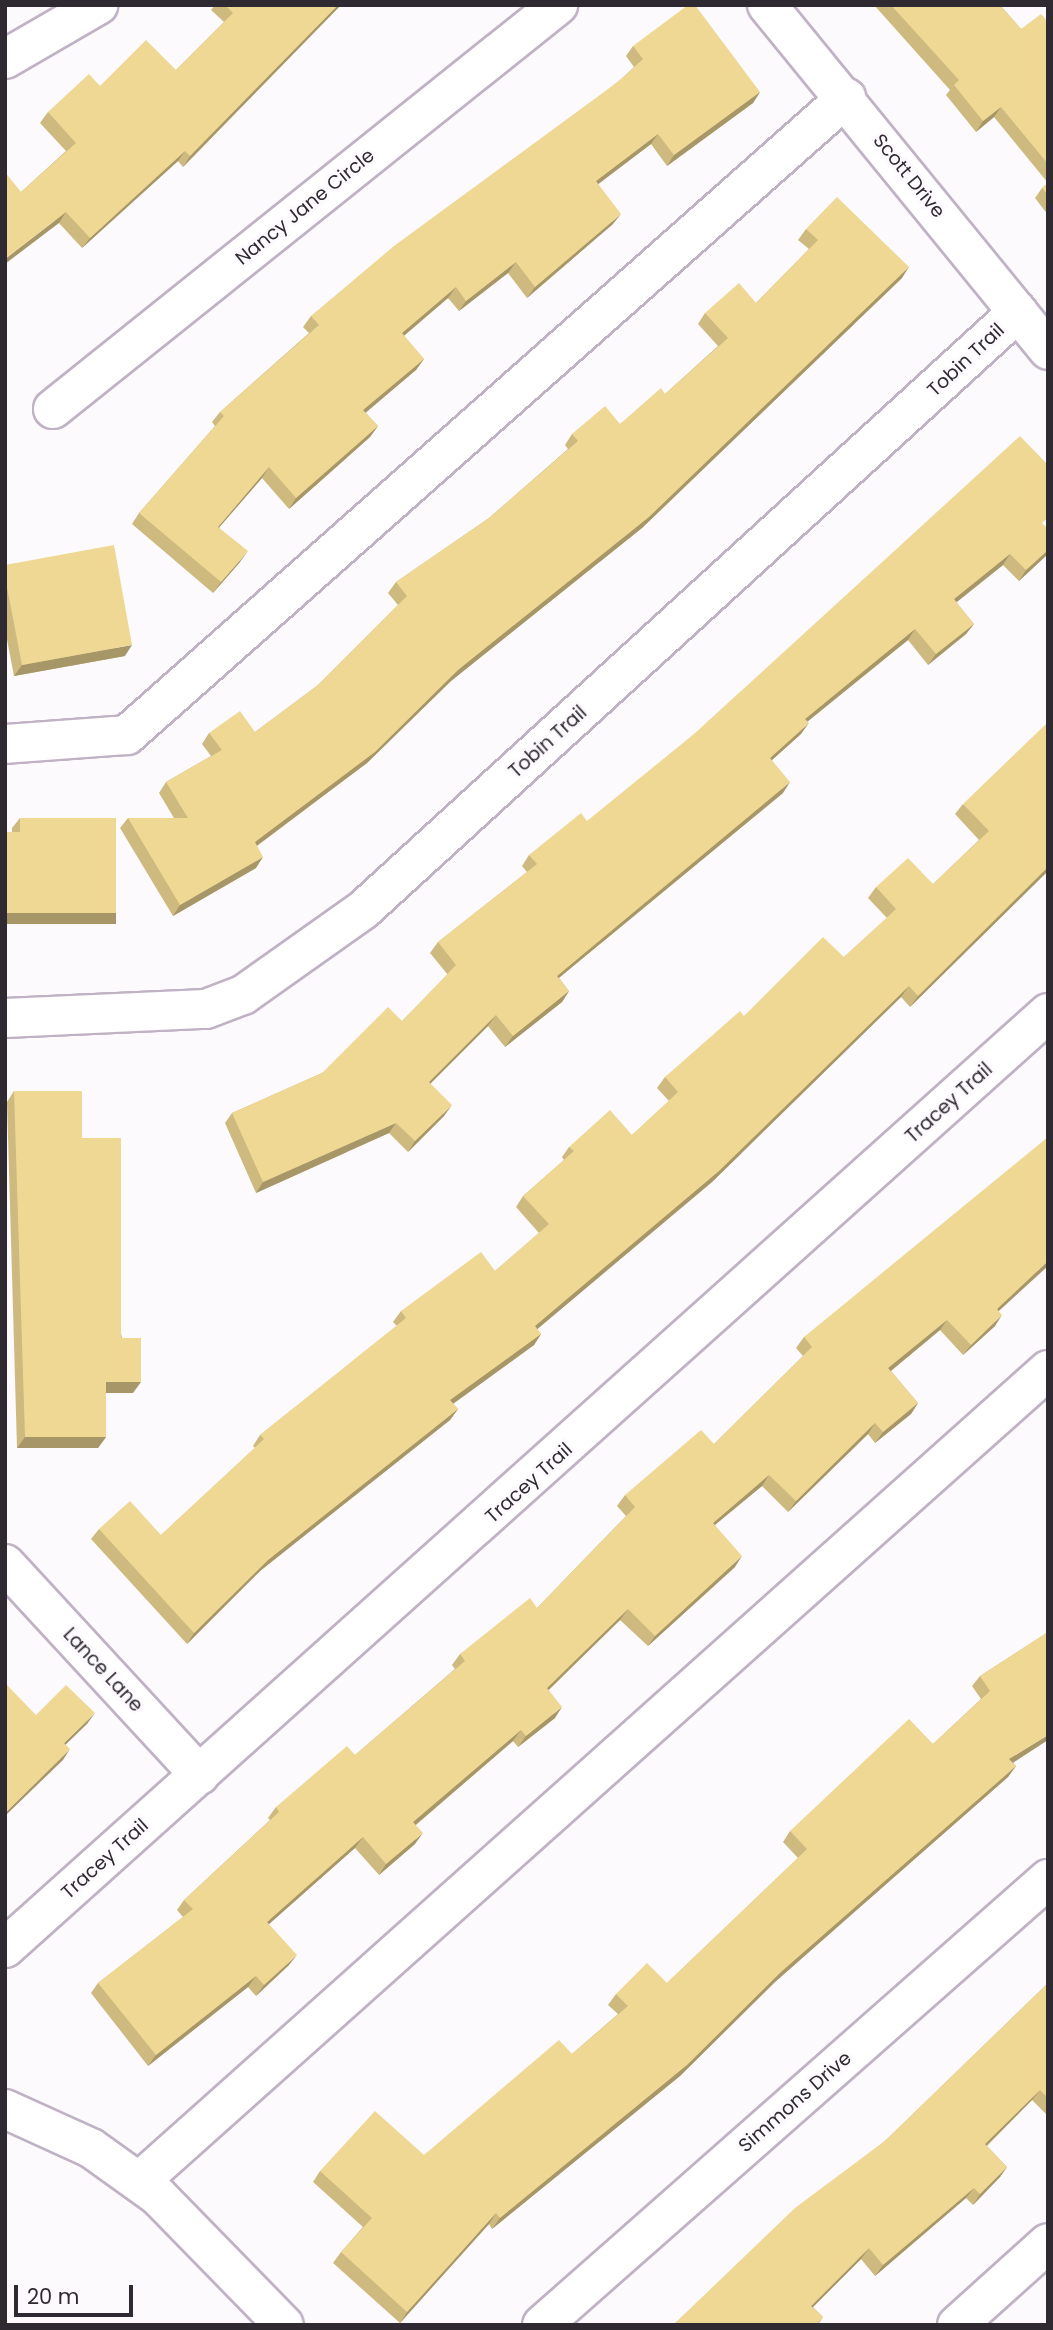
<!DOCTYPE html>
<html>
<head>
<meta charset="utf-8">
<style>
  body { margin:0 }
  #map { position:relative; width:1053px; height:2330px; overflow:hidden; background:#fcfafd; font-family:Poppins,sans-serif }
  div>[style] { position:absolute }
  .roads { filter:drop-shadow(2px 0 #c0b2c5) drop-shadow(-2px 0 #c0b2c5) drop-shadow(0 2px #c0b2c5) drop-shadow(0 -2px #c0b2c5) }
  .minor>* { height:38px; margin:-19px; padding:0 19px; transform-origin:19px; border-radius:19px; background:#fff }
  .wall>* { inset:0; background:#ceba7f }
  .shaded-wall>* { inset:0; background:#a79768; transform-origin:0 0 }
  .building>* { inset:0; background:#efd894 }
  span { translate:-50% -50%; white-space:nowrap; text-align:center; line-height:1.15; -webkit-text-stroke:6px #fcfafd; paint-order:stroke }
  .street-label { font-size:19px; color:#2f2a31 }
  .frame { position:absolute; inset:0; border:7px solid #2f2a31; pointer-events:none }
  .scale { position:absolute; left:14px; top:2285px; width:119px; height:32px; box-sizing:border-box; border:4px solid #2f2a31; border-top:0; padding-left:9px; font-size:21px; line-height:24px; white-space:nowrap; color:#2f2a31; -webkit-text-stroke:5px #fcfafd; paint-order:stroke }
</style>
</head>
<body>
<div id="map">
  <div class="roads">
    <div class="minor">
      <div style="left:767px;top:5px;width:445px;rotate:50.8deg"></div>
      <div style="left:5px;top:59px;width:108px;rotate:-30.1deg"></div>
      <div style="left:53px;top:409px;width:647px;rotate:-38.66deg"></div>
      <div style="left:5px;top:744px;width:122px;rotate:-4.2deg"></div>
      <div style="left:127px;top:735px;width:961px;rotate:-41.54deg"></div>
      <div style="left:5px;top:1018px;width:201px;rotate:-2.6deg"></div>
      <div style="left:206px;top:1009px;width:40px;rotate:-21deg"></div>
      <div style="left:243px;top:995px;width:147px;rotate:-35.3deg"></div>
      <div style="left:363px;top:910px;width:887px;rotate:-42.4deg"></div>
      <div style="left:5px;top:1564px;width:287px;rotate:47.3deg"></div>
      <div style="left:5px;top:1948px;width:1401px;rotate:-41.87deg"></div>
      <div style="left:5px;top:2109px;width:94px;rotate:24.4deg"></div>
      <div style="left:91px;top:2148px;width:82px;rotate:35.6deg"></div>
      <div style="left:158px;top:2196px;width:180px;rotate:45.7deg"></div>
      <div style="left:139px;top:2182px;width:1219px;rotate:-41.77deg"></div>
      <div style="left:542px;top:2325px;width:675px;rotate:-41.39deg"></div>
      <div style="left:957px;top:2325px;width:122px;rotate:-42deg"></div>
    </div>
  </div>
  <div class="wall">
    <div style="clip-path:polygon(215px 5px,341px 5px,183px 167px,178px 161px,82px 248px,59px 223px,21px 192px,66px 151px,40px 123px,48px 112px,100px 86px,176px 70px,224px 22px,211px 10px)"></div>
    <div style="clip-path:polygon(874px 5px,1000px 5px,1021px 29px,1048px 22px,1048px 215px,1035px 198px,1042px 188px,1048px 183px,994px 117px,976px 132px,946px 95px,950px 90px)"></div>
    <div style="clip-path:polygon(633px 46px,760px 92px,753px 103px,667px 166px,651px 144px,598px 184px,613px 224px,527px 298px,508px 273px,459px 311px,448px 298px,404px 336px,424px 359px,416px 370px,365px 412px,378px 426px,370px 437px,289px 509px,262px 478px,219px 527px,240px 562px,213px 593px,132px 524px,139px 513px,215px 426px,212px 422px,220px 412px,309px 333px,303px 327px,311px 316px,619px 81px,634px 67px,626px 56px)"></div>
    <div style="clip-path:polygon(806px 229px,902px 278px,642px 528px,451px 681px,367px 763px,257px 846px,256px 868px,173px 916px,120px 828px,128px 818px,174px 818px,159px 793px,166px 782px,211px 756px,202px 744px,209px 733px,255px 732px,318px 685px,398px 605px,388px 593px,396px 582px,489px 518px,568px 449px,565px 445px,572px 434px,620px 424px,665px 394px,718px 346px,698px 324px,705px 313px,756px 303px,809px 249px,798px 240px)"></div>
    <div style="clip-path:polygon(1044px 525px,1048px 554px,1019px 581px,1003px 565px,956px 602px,974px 624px,966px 634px,928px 665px,908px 640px,807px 722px,801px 734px,772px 760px,783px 793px,559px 978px,569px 991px,562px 1002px,505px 1047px,488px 1026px,430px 1084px,444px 1116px,408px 1152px,389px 1133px,256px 1193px,225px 1123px,232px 1113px,322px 1073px,402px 1021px,448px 975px,430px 953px,438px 942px,527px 872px,522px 866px,529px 855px,587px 821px)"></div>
    <div style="clip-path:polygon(5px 565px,125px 656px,14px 676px,5px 629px)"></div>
    <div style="clip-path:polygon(963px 804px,1048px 871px,910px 1007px,901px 997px,712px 1182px,537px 1329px,541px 1334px,534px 1345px,453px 1404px,458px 1409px,450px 1420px,260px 1571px,187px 1644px,91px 1539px,99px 1529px,161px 1535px,255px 1448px,253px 1446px,260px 1435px,397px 1326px,393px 1322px,401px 1311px,495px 1271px,539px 1233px,516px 1207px,523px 1196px,564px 1160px,562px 1157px,569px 1147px,632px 1135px,669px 1101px,657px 1088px,665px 1077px,744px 1016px,844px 957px,887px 918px,868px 898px,876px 887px,933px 884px,979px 840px,955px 814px)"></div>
    <div style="clip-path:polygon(20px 818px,116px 913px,109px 924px,12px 832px,12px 828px)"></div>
    <div style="clip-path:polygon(14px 1091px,82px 1138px,133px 1393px,106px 1393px,106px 1437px,98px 1448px,17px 1448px,7px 1102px)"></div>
    <div style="clip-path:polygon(1043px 1269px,998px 1311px,995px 1326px,963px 1355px,940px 1330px,891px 1371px,918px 1403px,911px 1414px,875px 1443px,868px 1434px,788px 1512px,762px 1486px,715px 1525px,735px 1567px,648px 1646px,620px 1620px,549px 1690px,555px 1718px,518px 1747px,513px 1741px,416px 1825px,415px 1844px,379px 1875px,355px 1848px,269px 1924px,289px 1965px,256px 1996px,248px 1987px,148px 2066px,91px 1993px,98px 1983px,183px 1917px,177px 1910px,184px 1900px,270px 1820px,268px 1818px,276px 1807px,355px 1755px,455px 1669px,452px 1665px,460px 1654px,537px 1608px,626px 1516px,617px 1506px,625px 1495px,714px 1444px,803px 1356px,796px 1348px,804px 1337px)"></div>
    <div style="clip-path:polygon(1048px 1632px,1013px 1763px,1016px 1766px,1008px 1777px,775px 1982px,680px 2076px,492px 2229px,489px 2224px,400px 2323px,333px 2263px,341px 2252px,363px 2227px,313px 2182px,320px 2171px,424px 2155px,572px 2054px,618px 2014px,608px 2005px,616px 1994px,667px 1983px,798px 1858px,783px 1842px,790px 1831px,933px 1744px,981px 1699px,972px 1686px,980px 1676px)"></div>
    <div style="clip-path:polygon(1048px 1983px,1048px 2116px,1032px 2100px,987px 2146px,1007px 2167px,1000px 2177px,973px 2205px,966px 2198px,875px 2276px,861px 2259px,813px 2307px,823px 2317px,818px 2325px,673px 2325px,886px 2140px)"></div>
  </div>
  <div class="shaded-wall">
    <div style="clip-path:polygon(338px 5px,341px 5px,183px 167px,190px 156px)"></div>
    <div style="clip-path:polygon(760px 92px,753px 103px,667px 166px,674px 155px)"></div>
    <div style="clip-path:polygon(1001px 107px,994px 117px,976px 132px,983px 121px)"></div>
    <div style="clip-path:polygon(658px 134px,651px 144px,588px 192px,596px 181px)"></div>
    <div style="clip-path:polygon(185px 151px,178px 161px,82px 248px,90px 238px)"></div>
    <div style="clip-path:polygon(66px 212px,59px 223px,5px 264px,5px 259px)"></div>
    <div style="clip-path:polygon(621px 214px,613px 224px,527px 298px,535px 287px)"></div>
    <div style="clip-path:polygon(516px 262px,508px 273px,459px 311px,466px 301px)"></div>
    <div style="clip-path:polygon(909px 267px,902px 278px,642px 528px,451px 681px,367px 763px,247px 853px,255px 842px,458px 670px)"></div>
    <div style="clip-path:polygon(456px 287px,448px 298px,394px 344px,402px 333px)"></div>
    <div style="clip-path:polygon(424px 359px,416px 370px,356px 421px,363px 410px)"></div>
    <div style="clip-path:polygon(378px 426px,370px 437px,289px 509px,296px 498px)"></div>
    <div style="clip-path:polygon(269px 467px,262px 478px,211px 537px,218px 527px)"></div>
    <div style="clip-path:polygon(1048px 550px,1048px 554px,1019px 581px,1026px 570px)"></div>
    <div style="clip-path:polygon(248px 551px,240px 562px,213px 593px,221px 582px)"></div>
    <div style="clip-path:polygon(1010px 554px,1003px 565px,947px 610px,954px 599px)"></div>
    <div style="clip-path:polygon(974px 624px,966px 634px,928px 665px,936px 654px)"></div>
    <div style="clip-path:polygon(915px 629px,908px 640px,797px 730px,805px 719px)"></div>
    <div style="clip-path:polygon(132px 645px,125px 656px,14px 676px,22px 665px)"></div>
    <div style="clip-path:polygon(809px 723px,801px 734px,762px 769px,770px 758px)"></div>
    <div style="clip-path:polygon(790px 782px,783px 793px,549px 986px,557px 976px)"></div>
    <div style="clip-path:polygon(263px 857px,256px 868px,173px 916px,180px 905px)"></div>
    <div style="clip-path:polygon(1048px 867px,1048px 871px,910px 1007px,918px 996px)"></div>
    <div style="left:5px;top:913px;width:111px;height:11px"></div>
    <div style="clip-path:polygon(909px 986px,901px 997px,712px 1182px,528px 1337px,535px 1326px)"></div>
    <div style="clip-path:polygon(569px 991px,562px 1002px,505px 1047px,513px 1036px)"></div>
    <div style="clip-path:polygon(496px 1015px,488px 1026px,421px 1093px,429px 1082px)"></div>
    <div style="clip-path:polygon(452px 1105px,444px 1116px,408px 1152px,415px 1141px)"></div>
    <div style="clip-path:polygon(396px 1123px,389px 1133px,256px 1193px,263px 1182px)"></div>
    <div style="clip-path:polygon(1048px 1261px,1048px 1266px,989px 1320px,997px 1309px)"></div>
    <div style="clip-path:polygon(1002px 1315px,995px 1326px,963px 1355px,971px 1345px)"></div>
    <div style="clip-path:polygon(947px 1320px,940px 1330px,881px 1379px,888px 1368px)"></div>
    <div style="clip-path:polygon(541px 1334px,534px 1345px,443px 1411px,450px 1400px)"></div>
    <div style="clip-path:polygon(106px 1382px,141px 1382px,133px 1393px,98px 1393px)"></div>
    <div style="clip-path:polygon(918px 1403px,911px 1414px,875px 1443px,883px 1432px)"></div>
    <div style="clip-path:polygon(458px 1409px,450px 1420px,260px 1571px,187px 1644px,194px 1633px,268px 1560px)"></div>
    <div style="clip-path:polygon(875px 1423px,868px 1434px,788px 1512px,796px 1501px)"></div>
    <div style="clip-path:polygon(25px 1437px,106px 1437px,98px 1448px,17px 1448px)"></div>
    <div style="clip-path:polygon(769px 1475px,762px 1486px,705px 1533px,713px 1523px)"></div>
    <div style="clip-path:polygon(742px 1556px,735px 1567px,648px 1646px,655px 1636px)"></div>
    <div style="clip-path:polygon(628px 1609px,620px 1620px,539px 1699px,547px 1688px)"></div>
    <div style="clip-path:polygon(562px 1707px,555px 1718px,518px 1747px,526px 1736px)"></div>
    <div style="clip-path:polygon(95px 1713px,87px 1724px,56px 1754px,64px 1743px)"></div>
    <div style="clip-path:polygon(521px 1730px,513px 1741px,406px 1833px,413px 1822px)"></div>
    <div style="clip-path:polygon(1048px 1735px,1048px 1740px,1002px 1770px,1009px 1759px)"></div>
    <div style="clip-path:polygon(70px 1749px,63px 1760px,5px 1816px,5px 1813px)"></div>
    <div style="clip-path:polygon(1016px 1766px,1008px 1777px,775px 1982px,680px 2076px,492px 2229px,500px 2218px)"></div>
    <div style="clip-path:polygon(423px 1833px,415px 1844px,379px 1875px,386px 1864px)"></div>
    <div style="clip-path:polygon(363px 1837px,355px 1848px,259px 1933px,267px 1922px)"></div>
    <div style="clip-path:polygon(297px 1955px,289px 1965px,256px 1996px,264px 1985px)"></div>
    <div style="clip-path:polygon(256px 1976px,248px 1987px,148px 2066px,156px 2055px)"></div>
    <div style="clip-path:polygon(1040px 2090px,1032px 2100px,977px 2155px,985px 2144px)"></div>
    <div style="clip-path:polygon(1007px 2167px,1000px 2177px,973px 2205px,980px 2194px)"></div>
    <div style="clip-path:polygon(974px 2188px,966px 2198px,875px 2276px,883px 2265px)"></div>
    <div style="clip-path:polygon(496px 2213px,489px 2224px,400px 2323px,407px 2312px)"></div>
    <div style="clip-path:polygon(869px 2248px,861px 2259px,804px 2316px,811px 2306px)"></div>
  </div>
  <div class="building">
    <div style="clip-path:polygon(225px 5px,338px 5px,190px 156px,185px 151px,90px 238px,66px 212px,5px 259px,5px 172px,21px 192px,76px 143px,48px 112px,89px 74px,100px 86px,146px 40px,176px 70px,233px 13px)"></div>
    <div style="clip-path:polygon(688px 5px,695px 5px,760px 92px,674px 155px,658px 134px,596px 181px,621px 214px,535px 287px,516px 262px,466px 301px,456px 287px,402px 333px,424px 359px,363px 410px,378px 426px,296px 498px,269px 467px,218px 527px,248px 551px,221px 582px,139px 513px,224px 416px,220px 412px,319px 325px,311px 316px,394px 246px,619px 81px,643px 59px,633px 46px)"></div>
    <div style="clip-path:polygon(891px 5px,1000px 5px,1021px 29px,1041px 14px,1048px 22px,1048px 164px,1001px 107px,983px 121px,954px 85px,959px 80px)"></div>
    <div style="clip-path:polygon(1048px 183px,1048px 195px,1042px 188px)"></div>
    <div style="clip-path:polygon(837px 197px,909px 267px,649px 517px,458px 670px,375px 752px,255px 842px,263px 857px,180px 905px,128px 818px,188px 818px,166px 782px,222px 750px,209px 733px,240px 711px,255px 732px,318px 685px,407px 596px,396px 582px,489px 518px,578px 441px,572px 434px,605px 406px,620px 424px,661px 388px,665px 394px,728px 338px,705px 313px,739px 283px,756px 303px,818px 240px,806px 229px)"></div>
    <div style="clip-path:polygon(1020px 436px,1048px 465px,1048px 518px,1042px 523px,1048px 529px,1048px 550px,1026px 570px,1010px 554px,954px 599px,974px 624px,936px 654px,915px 629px,805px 719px,809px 723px,770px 758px,790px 782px,557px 976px,569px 991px,513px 1036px,496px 1015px,429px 1082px,452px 1105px,415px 1141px,396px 1123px,263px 1182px,232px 1113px,322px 1073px,388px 1007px,402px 1021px,456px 965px,438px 942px,537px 864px,529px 855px,581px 813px,587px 821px,694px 734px)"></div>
    <div style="clip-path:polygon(114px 545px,132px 645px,22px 665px,5px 577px,5px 565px)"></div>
    <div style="clip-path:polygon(1047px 723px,1048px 724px,1048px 867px,918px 996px,909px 986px,719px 1171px,535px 1326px,541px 1334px,450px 1400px,458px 1409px,268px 1560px,194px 1633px,99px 1529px,130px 1501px,161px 1535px,264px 1439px,260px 1435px,406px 1318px,401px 1311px,481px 1252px,495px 1271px,549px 1224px,523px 1196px,574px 1151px,569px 1147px,610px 1110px,632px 1135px,678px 1092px,665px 1077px,740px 1011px,744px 1016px,823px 937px,844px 957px,896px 909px,876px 887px,908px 858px,933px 884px,989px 831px,963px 804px)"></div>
    <div style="clip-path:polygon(20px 818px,116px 818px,116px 913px,5px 913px,5px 832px,20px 832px)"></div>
    <div style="clip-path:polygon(14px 1091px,82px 1091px,82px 1138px,121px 1138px,121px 1338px,141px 1338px,141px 1382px,106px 1382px,106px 1437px,25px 1437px)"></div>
    <div style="clip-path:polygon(1048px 1137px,1048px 1261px,997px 1309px,1002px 1315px,971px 1345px,947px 1320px,888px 1368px,918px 1403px,883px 1432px,875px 1423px,796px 1501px,769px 1475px,713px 1523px,742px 1556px,655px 1636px,628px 1609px,547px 1688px,562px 1707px,526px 1736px,521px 1730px,413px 1822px,423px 1833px,386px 1864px,363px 1837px,267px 1922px,297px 1955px,264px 1985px,256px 1976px,156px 2055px,98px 1983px,193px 1909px,184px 1900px,279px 1812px,276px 1807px,347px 1746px,355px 1755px,465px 1661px,460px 1654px,530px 1598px,537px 1608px,635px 1507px,625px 1495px,701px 1430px,714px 1444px,812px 1347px,804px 1337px)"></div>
    <div style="clip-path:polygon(1048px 1632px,1048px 1735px,1009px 1759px,1016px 1766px,782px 1971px,687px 2065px,500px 2218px,496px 2213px,407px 2312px,341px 2252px,372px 2218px,320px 2171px,375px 2111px,424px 2155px,559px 2040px,572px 2054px,628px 2006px,616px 1994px,647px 1963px,667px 1983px,807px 1849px,790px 1831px,909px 1719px,933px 1744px,990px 1691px,980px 1676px)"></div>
    <div style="clip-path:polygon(5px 1683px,36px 1715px,66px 1685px,95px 1713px,64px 1743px,70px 1749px,5px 1813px)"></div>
    <div style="clip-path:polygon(1048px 1983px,1048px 2098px,1040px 2090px,985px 2144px,1007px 2167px,980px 2194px,974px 2188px,883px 2265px,869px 2248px,811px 2306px,823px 2317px,816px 2325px,673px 2325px,795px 2208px,886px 2140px)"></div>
  </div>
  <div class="street-label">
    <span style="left:909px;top:176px;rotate:51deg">Scott Drive</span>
    <span style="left:305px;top:207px;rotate:-39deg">Nancy Jane Circle</span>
    <span style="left:966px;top:360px;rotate:-43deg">Tobin Trail</span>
    <span style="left:548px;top:742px;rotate:-42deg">Tobin Trail</span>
    <span style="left:949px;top:1103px;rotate:-42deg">Tracey Trail</span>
    <span style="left:529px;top:1483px;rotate:-42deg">Tracey Trail</span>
    <span style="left:103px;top:1670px;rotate:47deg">Lance Lane</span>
    <span style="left:105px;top:1859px;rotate:-42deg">Tracey Trail</span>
    <span style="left:795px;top:2102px;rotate:-41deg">Simmons Drive</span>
  </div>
  <div class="frame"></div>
  <div class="scale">20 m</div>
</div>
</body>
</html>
